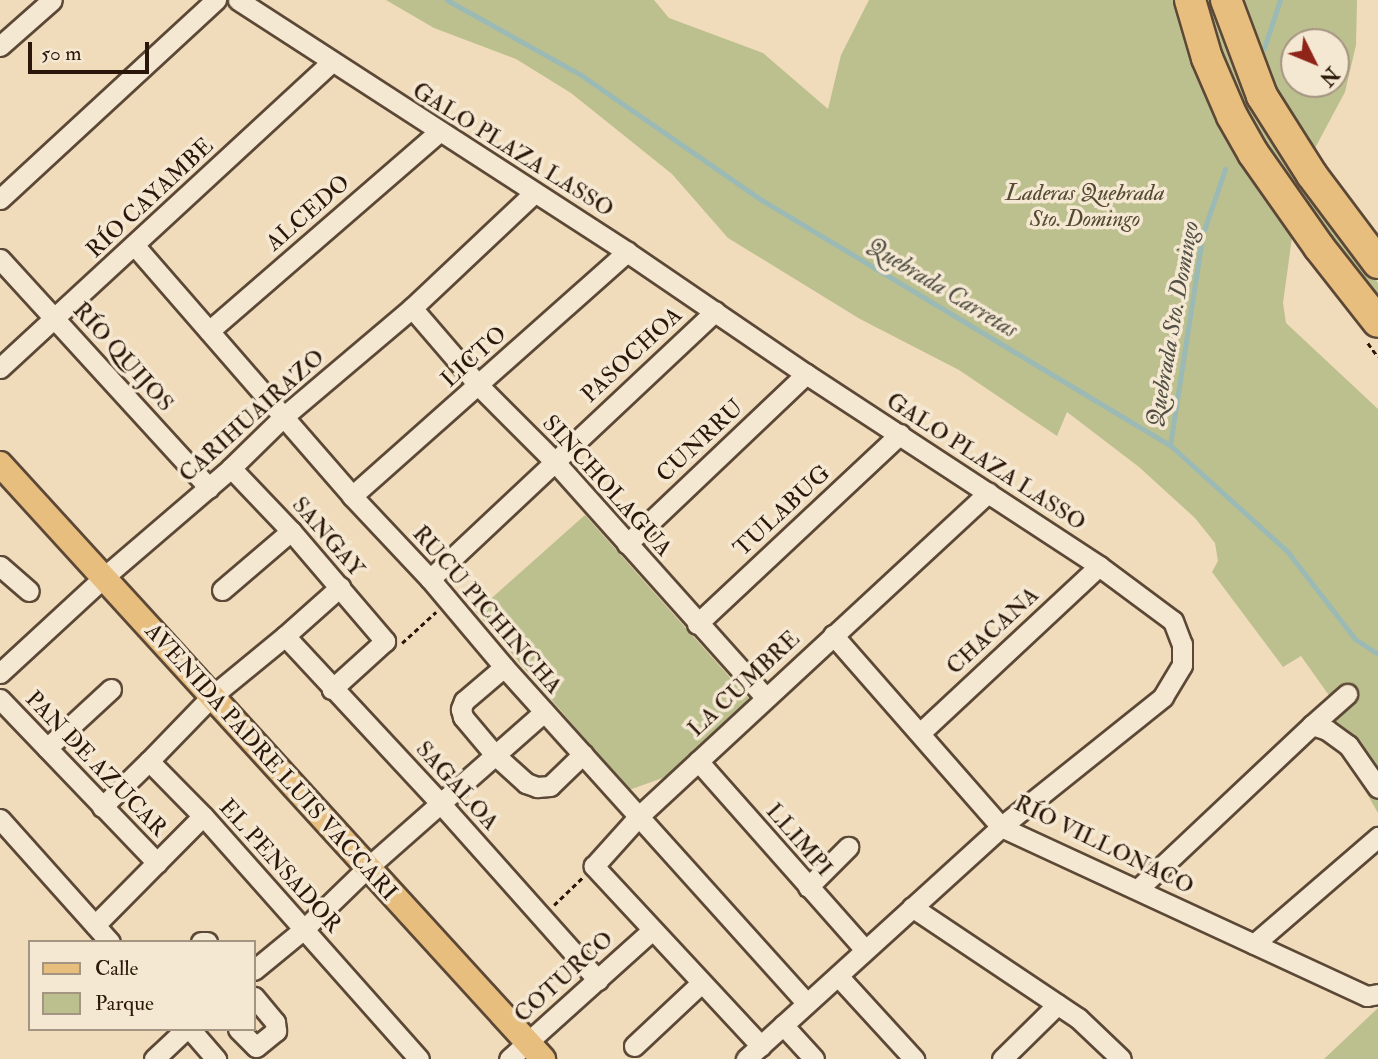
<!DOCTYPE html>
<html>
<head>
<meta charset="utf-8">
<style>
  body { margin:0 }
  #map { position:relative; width:1378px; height:1059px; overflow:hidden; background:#f0dcbb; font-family:"IM FELL Double Pica",serif }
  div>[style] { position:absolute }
  .green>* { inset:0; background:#bcbf8e }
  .stream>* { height:5px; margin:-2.5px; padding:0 2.5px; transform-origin:2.5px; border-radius:2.5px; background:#9bbab5 }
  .path>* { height:2.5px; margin-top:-1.25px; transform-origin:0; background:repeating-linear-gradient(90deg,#2b1709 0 5px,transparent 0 8.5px) }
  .roads { filter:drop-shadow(2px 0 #5c4836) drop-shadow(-2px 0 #5c4836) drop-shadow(0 2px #5c4836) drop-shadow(0 -2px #5c4836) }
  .minor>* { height:19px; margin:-9.5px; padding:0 9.5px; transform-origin:9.5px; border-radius:9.5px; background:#f5e8d3 }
  .major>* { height:24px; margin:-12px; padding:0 12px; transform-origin:12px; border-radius:12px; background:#e8be7e }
  .highway>* { height:30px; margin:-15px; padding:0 15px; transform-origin:15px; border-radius:15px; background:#e8be7e }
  span { translate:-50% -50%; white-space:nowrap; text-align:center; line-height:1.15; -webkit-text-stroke:7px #f5e8d3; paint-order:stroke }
  .street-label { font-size:23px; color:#2b1709 }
  .park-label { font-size:23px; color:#564931; font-style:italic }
  .water-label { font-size:24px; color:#525045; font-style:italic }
  .legend { position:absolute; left:28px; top:940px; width:228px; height:91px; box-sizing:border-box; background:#f5e8d3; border:2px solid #a49482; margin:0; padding:9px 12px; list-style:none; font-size:21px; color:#2b1709 }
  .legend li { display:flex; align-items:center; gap:14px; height:35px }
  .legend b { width:35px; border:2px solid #a49482 }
  .north { position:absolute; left:1280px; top:28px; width:70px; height:70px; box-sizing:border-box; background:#f5e8d3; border:2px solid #a49482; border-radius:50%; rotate:133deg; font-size:19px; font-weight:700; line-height:28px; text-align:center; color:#2b1709 }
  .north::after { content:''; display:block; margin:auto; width:24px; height:32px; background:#8f2418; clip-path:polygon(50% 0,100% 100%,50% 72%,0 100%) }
  .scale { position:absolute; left:28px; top:42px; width:121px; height:32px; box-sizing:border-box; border:4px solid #2b1709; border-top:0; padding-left:9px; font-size:21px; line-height:24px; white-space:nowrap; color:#2b1709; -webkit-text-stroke:5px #f5e8d3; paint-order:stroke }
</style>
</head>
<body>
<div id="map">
  <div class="green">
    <div style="clip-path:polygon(evenodd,386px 0,654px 0,669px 18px,763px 53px,828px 109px,841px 55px,869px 0,1357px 0,1356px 45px,1345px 92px,1314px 150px,1300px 183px,1370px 270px,1378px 283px,1378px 297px,1298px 194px,1283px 303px,1286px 323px,1378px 409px,1378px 813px,1351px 766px,1322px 730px,1333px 701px,1301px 656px,1283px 667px,1212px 572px,1218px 561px,1215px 543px,1195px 518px,1139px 467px,1067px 412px,1057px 436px,959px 370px,860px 319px,728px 238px,672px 174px,571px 93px,516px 59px,434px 28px,386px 0,1294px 42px,1336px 42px,1336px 84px,1294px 84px,1294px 42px)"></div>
    <div style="clip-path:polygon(585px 515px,751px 701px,668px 776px,629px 790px,476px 612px)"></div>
    <div style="clip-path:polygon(1378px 1008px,1378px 1059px,1324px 1059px)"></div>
  </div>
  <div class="stream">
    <div style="left:447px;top:0;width:154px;rotate:29.2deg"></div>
    <div style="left:581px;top:75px;width:218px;rotate:34.7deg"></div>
    <div style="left:760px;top:199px;width:478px;rotate:31deg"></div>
    <div style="left:1170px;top:445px;width:158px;rotate:42.2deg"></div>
    <div style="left:1287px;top:551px;width:111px;rotate:52.3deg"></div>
    <div style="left:1355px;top:639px;width:27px;rotate:33deg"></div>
    <div style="left:1264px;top:48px;width:51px;rotate:-71.6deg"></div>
    <div style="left:1170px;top:445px;width:215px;rotate:-81.2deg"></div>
    <div style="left:1203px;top:233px;width:68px;rotate:-71deg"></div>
  </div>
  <div class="path">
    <div style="left:1368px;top:343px;width:17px;rotate:54deg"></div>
    <div style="left:402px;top:643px;width:46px;rotate:-42.4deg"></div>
    <div style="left:554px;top:905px;width:39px;rotate:-44deg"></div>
  </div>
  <div class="roads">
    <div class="minor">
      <div style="left:238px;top:0;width:463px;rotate:32.9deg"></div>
      <div style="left:627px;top:252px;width:217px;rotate:34.3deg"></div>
      <div style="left:806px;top:374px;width:350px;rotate:33.2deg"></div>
      <div style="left:1099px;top:566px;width:92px;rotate:36.6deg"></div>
      <div style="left:1173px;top:621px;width:25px;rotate:69deg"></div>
      <div style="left:1182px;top:644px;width:21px;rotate:90deg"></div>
      <div style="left:1182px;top:665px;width:37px;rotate:121deg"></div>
      <div style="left:1163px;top:697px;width:208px;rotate:141.3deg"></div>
      <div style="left:1001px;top:827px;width:345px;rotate:137.7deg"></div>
      <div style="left:0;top:46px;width:69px;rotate:-41.5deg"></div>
      <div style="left:0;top:199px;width:294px;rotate:-42.7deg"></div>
      <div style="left:135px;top:246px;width:331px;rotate:49deg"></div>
      <div style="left:352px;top:496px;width:114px;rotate:46.8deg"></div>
      <div style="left:430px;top:579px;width:115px;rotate:49.9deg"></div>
      <div style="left:504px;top:667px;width:452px;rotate:48deg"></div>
      <div style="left:0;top:259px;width:310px;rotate:47.6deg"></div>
      <div style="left:412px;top:308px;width:103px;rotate:49.3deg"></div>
      <div style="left:479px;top:386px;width:106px;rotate:45deg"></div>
      <div style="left:554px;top:461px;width:317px;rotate:48.2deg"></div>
      <div style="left:209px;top:331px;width:304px;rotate:-40.9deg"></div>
      <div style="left:0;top:368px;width:450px;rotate:-42.7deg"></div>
      <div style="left:231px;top:468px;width:87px;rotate:46.4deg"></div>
      <div style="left:291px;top:531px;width:145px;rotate:49.5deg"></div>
      <div style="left:385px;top:641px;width:72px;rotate:137.8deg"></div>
      <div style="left:352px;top:496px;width:368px;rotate:-41.6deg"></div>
      <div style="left:627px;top:544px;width:247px;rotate:-43.5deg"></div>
      <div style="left:0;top:566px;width:38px;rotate:41deg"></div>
      <div style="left:430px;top:579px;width:391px;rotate:-43.2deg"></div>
      <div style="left:222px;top:590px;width:91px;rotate:-40.5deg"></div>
      <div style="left:697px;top:624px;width:278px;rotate:-43.1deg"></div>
      <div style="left:833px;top:635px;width:255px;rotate:48.8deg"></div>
      <div style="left:1001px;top:827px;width:403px;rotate:24.8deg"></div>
      <div style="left:1367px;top:996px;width:11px;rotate:-10deg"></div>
      <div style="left:285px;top:636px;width:74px;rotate:-41.7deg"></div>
      <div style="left:504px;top:667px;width:52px;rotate:139.6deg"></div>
      <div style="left:464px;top:701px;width:9px;rotate:111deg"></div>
      <div style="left:461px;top:709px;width:8px;rotate:76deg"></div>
      <div style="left:463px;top:717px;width:50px;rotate:49.9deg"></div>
      <div style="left:495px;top:755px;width:42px;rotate:42.1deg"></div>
      <div style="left:526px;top:783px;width:12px;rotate:20deg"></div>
      <div style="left:537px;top:787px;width:13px;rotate:-4deg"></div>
      <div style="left:550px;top:786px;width:46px;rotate:-44.1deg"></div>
      <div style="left:0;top:673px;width:142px;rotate:-42.7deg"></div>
      <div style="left:104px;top:577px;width:167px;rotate:-40.6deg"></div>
      <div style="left:231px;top:468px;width:73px;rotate:-44.4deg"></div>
      <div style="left:283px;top:417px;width:169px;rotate:-40.2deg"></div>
      <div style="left:412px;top:308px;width:168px;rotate:-43.3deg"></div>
      <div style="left:0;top:699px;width:227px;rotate:46.2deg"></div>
      <div style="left:1312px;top:725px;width:47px;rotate:-41.5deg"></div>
      <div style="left:920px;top:733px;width:245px;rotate:-43deg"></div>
      <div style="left:47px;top:748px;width:87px;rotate:-42.7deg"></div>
      <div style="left:698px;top:761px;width:252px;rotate:48.5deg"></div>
      <div style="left:102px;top:807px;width:66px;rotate:-44.4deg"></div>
      <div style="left:0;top:819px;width:165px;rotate:48.2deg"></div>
      <div style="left:808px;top:887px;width:57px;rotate:-45deg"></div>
      <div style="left:1138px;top:889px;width:239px;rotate:-43.3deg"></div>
      <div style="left:1312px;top:725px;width:16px;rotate:18deg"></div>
      <div style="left:1327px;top:730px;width:26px;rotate:36deg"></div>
      <div style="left:1348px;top:745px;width:52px;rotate:55.1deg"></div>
      <div style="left:912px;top:907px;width:200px;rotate:33.8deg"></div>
      <div style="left:1078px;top:1018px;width:59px;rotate:43.6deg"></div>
      <div style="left:95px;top:925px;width:153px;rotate:-45.3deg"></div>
      <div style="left:201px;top:942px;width:6px"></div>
      <div style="left:1254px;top:944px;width:164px;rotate:-40.8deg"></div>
      <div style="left:254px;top:970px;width:65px;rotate:-39.4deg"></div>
      <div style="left:304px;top:929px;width:88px;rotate:-44.1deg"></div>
      <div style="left:367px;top:868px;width:236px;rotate:-41.4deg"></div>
      <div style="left:838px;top:976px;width:113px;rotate:47.5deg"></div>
      <div style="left:783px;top:1025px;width:46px;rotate:47.6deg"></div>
      <div style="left:190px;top:1029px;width:40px;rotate:49deg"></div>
      <div style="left:238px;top:1029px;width:25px;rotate:45deg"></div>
      <div style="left:256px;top:1047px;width:26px;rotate:-39deg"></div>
      <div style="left:276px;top:1031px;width:9px;rotate:-96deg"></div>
      <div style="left:275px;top:1022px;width:33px;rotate:-130deg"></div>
      <div style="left:634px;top:1046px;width:91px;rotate:-43.2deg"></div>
      <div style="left:761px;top:1046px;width:246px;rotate:-132.9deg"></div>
      <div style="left:594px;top:866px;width:67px;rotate:-48deg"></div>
      <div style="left:639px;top:816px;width:476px;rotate:-42.8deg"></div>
      <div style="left:154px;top:1059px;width:44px;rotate:-43.2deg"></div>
      <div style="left:419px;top:1059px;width:325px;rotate:-131.6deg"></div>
      <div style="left:203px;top:816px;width:77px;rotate:-134.5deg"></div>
      <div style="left:149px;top:761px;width:91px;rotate:-45.9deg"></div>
      <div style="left:212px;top:696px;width:94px;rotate:-39.4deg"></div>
      <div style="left:285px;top:636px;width:229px;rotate:47.1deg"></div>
      <div style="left:441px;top:804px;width:236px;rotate:48.3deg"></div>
      <div style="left:509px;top:1059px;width:191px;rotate:-42deg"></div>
      <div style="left:1002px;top:1059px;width:78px;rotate:-44.5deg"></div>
    </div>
    <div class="major">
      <div style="left:0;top:464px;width:806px;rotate:47.62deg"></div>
    </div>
    <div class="highway">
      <div style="left:1190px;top:0;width:60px;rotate:73.7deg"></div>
      <div style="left:1207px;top:58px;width:63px;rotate:66.7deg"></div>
      <div style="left:1232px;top:116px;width:43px;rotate:60.4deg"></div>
      <div style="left:1253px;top:153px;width:115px;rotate:54.9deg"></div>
      <div style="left:1319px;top:247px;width:95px;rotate:51.8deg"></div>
      <div style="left:1226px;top:0;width:103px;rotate:69.4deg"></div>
      <div style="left:1262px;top:96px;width:93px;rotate:57.7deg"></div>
      <div style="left:1312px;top:175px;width:110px;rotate:53.1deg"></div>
    </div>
  </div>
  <div class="street-label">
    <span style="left:513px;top:150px;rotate:32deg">GALO PLAZA LASSO</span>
    <span style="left:150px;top:198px;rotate:-43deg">RÍO CAYAMBE</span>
    <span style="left:308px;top:213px;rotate:-41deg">ALCEDO</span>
    <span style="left:632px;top:355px;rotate:-43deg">PASOCHOA</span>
    <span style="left:123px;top:357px;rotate:48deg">RÍO QUIJOS</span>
    <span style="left:474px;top:357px;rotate:-42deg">LICTO</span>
    <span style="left:252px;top:416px;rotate:-42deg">CARIHUAIRAZO</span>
    <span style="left:700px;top:441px;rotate:-43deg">CUNRRU</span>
    <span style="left:986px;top:462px;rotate:33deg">GALO PLAZA LASSO</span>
    <span style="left:607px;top:486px;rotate:48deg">SINCHOLAGUA</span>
    <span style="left:782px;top:511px;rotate:-43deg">TULABUG</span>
    <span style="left:328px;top:537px;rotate:49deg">SANGAY</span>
    <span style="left:487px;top:610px;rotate:49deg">RUCU PICHINCHA</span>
    <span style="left:993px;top:631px;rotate:-43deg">CHACANA</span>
    <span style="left:744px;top:684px;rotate:-43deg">LA CUMBRE</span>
    <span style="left:271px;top:762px;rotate:48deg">AVENIDA PADRE LUIS VACCARI</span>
    <span style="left:96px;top:764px;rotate:46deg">PAN DE AZUCAR</span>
    <span style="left:457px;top:786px;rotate:48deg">SAGALOA</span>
    <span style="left:799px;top:840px;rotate:49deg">LLIMPI</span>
    <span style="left:1104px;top:845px;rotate:26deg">RÍO VILLONACO</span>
    <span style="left:280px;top:866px;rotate:48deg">EL PENSADOR</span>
    <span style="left:564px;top:977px;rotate:-42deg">COTURCO</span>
  </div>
  <div class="park-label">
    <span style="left:1085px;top:206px">Laderas Quebrada<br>Sto. Domingo</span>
  </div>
  <div class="water-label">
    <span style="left:942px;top:288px;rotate:31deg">Quebrada Carretas</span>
    <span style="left:1173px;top:324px;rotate:-80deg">Quebrada Sto. Domingo</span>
  </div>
  <ul class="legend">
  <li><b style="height:9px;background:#e8be7e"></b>Calle</li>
  <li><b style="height:19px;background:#bcbf8e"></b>Parque</li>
  </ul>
  <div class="north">N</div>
  <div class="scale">50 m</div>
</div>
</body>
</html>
